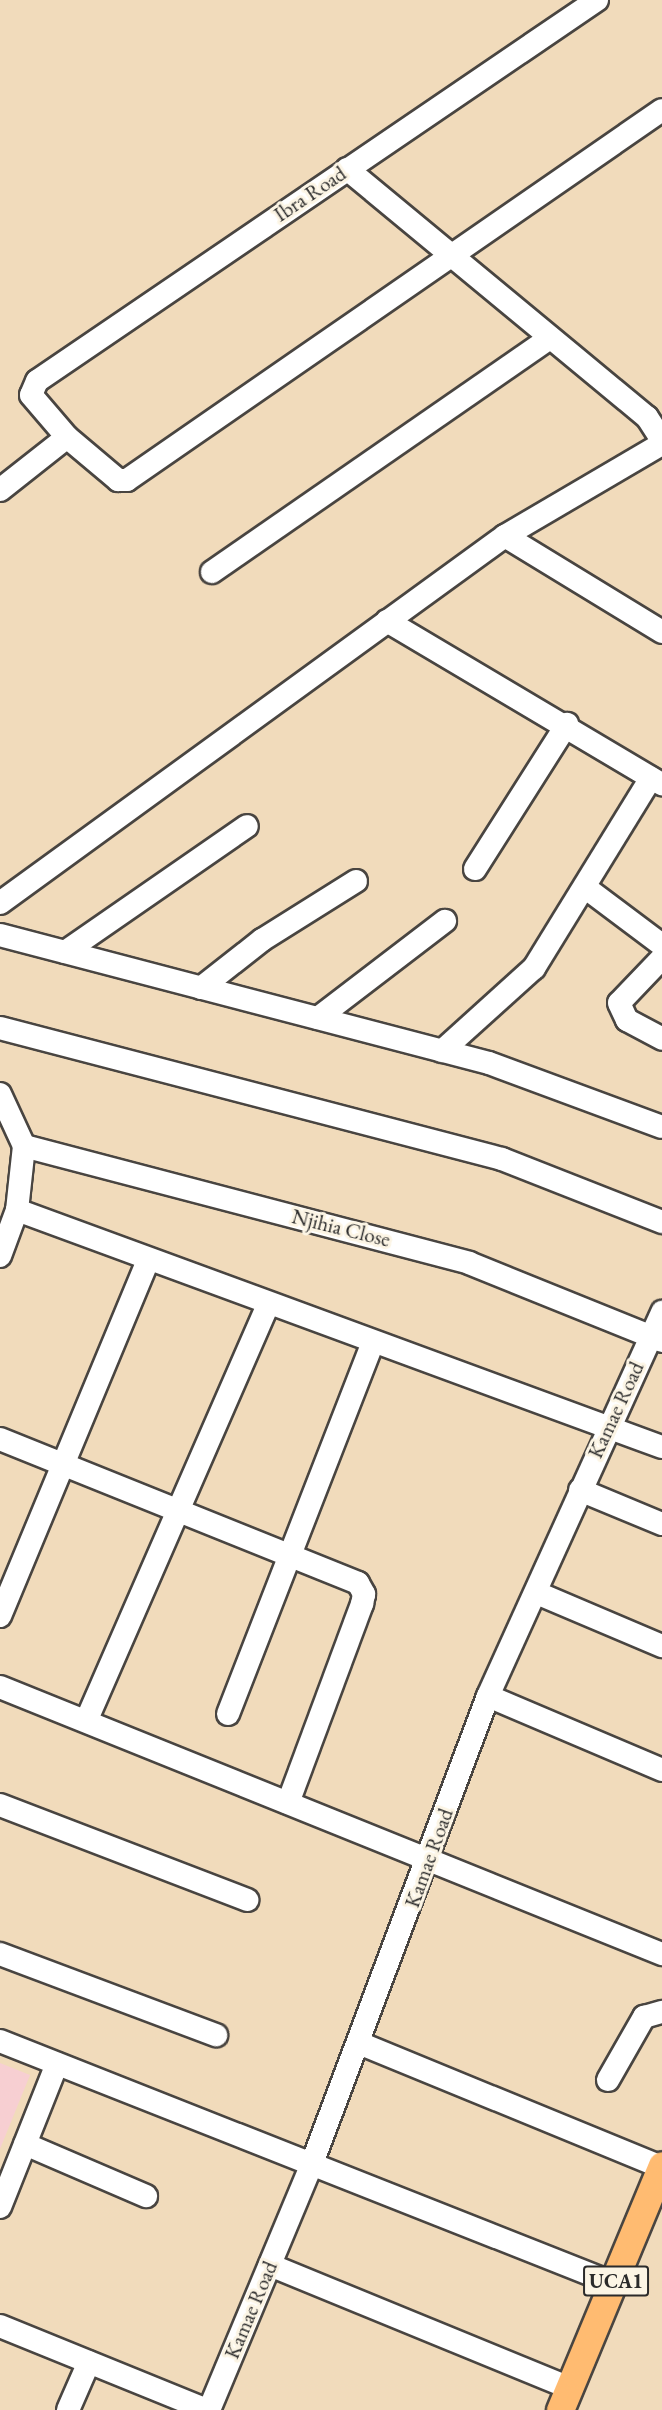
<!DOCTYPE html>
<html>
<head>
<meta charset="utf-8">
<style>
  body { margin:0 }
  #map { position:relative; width:662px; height:2410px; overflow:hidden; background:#f1dbbb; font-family:"EB Garamond",serif }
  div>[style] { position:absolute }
  .built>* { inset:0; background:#f7cfd2 }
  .roads { filter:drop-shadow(2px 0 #494541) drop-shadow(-2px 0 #494541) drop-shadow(0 2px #494541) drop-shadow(0 -2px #494541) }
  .minor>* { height:22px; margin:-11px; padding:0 11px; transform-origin:11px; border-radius:11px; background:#fff }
  .major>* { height:27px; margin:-13.5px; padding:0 13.5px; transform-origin:13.5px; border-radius:13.5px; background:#ffbb71 }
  span { translate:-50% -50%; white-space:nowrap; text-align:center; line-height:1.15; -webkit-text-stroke:6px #fcf5e5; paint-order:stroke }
  .shield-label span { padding:2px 4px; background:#fcf5e5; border:2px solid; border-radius:4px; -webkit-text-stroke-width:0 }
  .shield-label { font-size:20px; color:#2b2b2b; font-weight:700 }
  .street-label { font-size:21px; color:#2b2b2b }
</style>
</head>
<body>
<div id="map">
  <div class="built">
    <div style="clip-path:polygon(0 2063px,30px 2075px,0 2149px)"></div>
  </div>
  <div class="roads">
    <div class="minor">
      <div style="left:597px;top:0;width:677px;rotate:145.77deg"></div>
      <div style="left:37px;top:381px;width:15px;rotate:113deg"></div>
      <div style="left:31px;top:395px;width:55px;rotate:49.4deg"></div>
      <div style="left:67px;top:437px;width:67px;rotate:40.1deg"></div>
      <div style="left:118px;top:480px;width:9px"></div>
      <div style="left:127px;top:480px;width:650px;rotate:-34.67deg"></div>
      <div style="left:347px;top:169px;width:389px;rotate:39.6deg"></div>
      <div style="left:647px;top:417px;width:27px;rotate:57deg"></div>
      <div style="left:0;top:490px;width:85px;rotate:-38.3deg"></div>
      <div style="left:505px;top:536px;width:184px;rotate:31.4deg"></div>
      <div style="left:212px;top:572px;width:411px;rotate:-34.7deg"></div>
      <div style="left:387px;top:621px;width:320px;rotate:30.7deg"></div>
      <div style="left:475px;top:869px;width:172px;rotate:-57.6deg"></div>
      <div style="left:586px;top:888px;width:95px;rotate:36.9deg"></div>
      <div style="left:0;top:903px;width:624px;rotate:-36.01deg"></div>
      <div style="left:505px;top:536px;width:182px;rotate:-30.4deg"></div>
      <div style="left:0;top:935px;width:505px;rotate:14.67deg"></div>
      <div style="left:489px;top:1063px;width:184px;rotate:20.3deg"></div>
      <div style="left:65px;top:952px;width:221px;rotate:-34.7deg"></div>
      <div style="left:662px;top:958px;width:62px;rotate:133.7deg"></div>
      <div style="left:619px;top:1003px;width:19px;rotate:65deg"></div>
      <div style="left:627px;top:1020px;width:40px;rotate:28deg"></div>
      <div style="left:201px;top:988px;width:78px;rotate:-38.2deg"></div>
      <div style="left:262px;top:940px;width:111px;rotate:-32.1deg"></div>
      <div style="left:318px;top:1018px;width:160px;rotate:-37.4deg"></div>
      <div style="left:0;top:1028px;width:519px;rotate:14.63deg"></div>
      <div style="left:502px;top:1159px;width:172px;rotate:21.5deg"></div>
      <div style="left:442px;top:1051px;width:124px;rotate:-42.1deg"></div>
      <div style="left:534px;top:968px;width:223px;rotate:-58.4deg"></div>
      <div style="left:0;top:1094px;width:57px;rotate:65.2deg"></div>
      <div style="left:24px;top:1146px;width:64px;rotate:96.2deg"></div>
      <div style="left:17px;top:1210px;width:49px;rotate:110.3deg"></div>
      <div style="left:24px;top:1146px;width:460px;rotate:14.7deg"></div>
      <div style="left:469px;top:1263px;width:208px;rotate:22deg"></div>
      <div style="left:17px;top:1210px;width:687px;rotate:20.18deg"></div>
      <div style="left:0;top:1439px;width:386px;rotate:21.9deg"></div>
      <div style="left:358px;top:1583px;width:13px;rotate:61deg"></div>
      <div style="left:364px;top:1594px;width:10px;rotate:101deg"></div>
      <div style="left:362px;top:1604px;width:212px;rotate:110.4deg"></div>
      <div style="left:580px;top:1490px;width:89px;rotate:22.5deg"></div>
      <div style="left:537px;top:1593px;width:136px;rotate:23deg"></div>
      <div style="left:0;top:1616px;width:385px;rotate:-67.4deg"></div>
      <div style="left:0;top:1687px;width:714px;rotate:21.97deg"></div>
      <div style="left:488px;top:1696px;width:189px;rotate:23deg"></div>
      <div style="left:228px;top:1714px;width:399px;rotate:-68.7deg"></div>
      <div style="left:87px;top:1719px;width:453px;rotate:-66.4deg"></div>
      <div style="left:0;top:1805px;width:265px;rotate:21deg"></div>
      <div style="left:0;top:1954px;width:231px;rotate:20.6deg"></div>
      <div style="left:0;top:2041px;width:661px;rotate:21.56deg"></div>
      <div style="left:359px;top:2043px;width:326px;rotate:22.3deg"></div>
      <div style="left:608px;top:2080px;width:73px;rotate:-60.3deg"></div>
      <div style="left:644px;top:2017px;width:19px;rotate:-16deg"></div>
      <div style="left:25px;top:2144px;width:132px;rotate:23.3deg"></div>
      <div style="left:0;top:2207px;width:154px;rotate:-68.3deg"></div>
      <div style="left:270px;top:2265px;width:326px;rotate:22.3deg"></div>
      <div style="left:0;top:2326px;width:223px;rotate:22.1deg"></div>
      <div style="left:68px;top:2410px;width:52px;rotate:-66.4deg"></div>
      <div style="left:209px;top:2410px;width:264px;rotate:-67.3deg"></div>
      <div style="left:311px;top:2166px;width:502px;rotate:-69.36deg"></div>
      <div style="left:488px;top:1696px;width:422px;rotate:-65.6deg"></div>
    </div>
    <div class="major">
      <div style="left:560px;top:2410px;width:265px;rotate:-67.4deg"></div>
    </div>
  </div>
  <div class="shield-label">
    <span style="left:616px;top:2281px">UCA1</span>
  </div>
  <div class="street-label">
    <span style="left:310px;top:194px;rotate:-34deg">Ibra Road</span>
    <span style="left:341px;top:1228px;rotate:14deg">Njihia Close</span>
    <span style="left:616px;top:1410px;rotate:-65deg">Kamae Road</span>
    <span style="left:429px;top:1858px;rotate:-70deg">Kamae Road</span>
    <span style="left:251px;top:2310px;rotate:-67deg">Kamae Road</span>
  </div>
</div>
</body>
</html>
